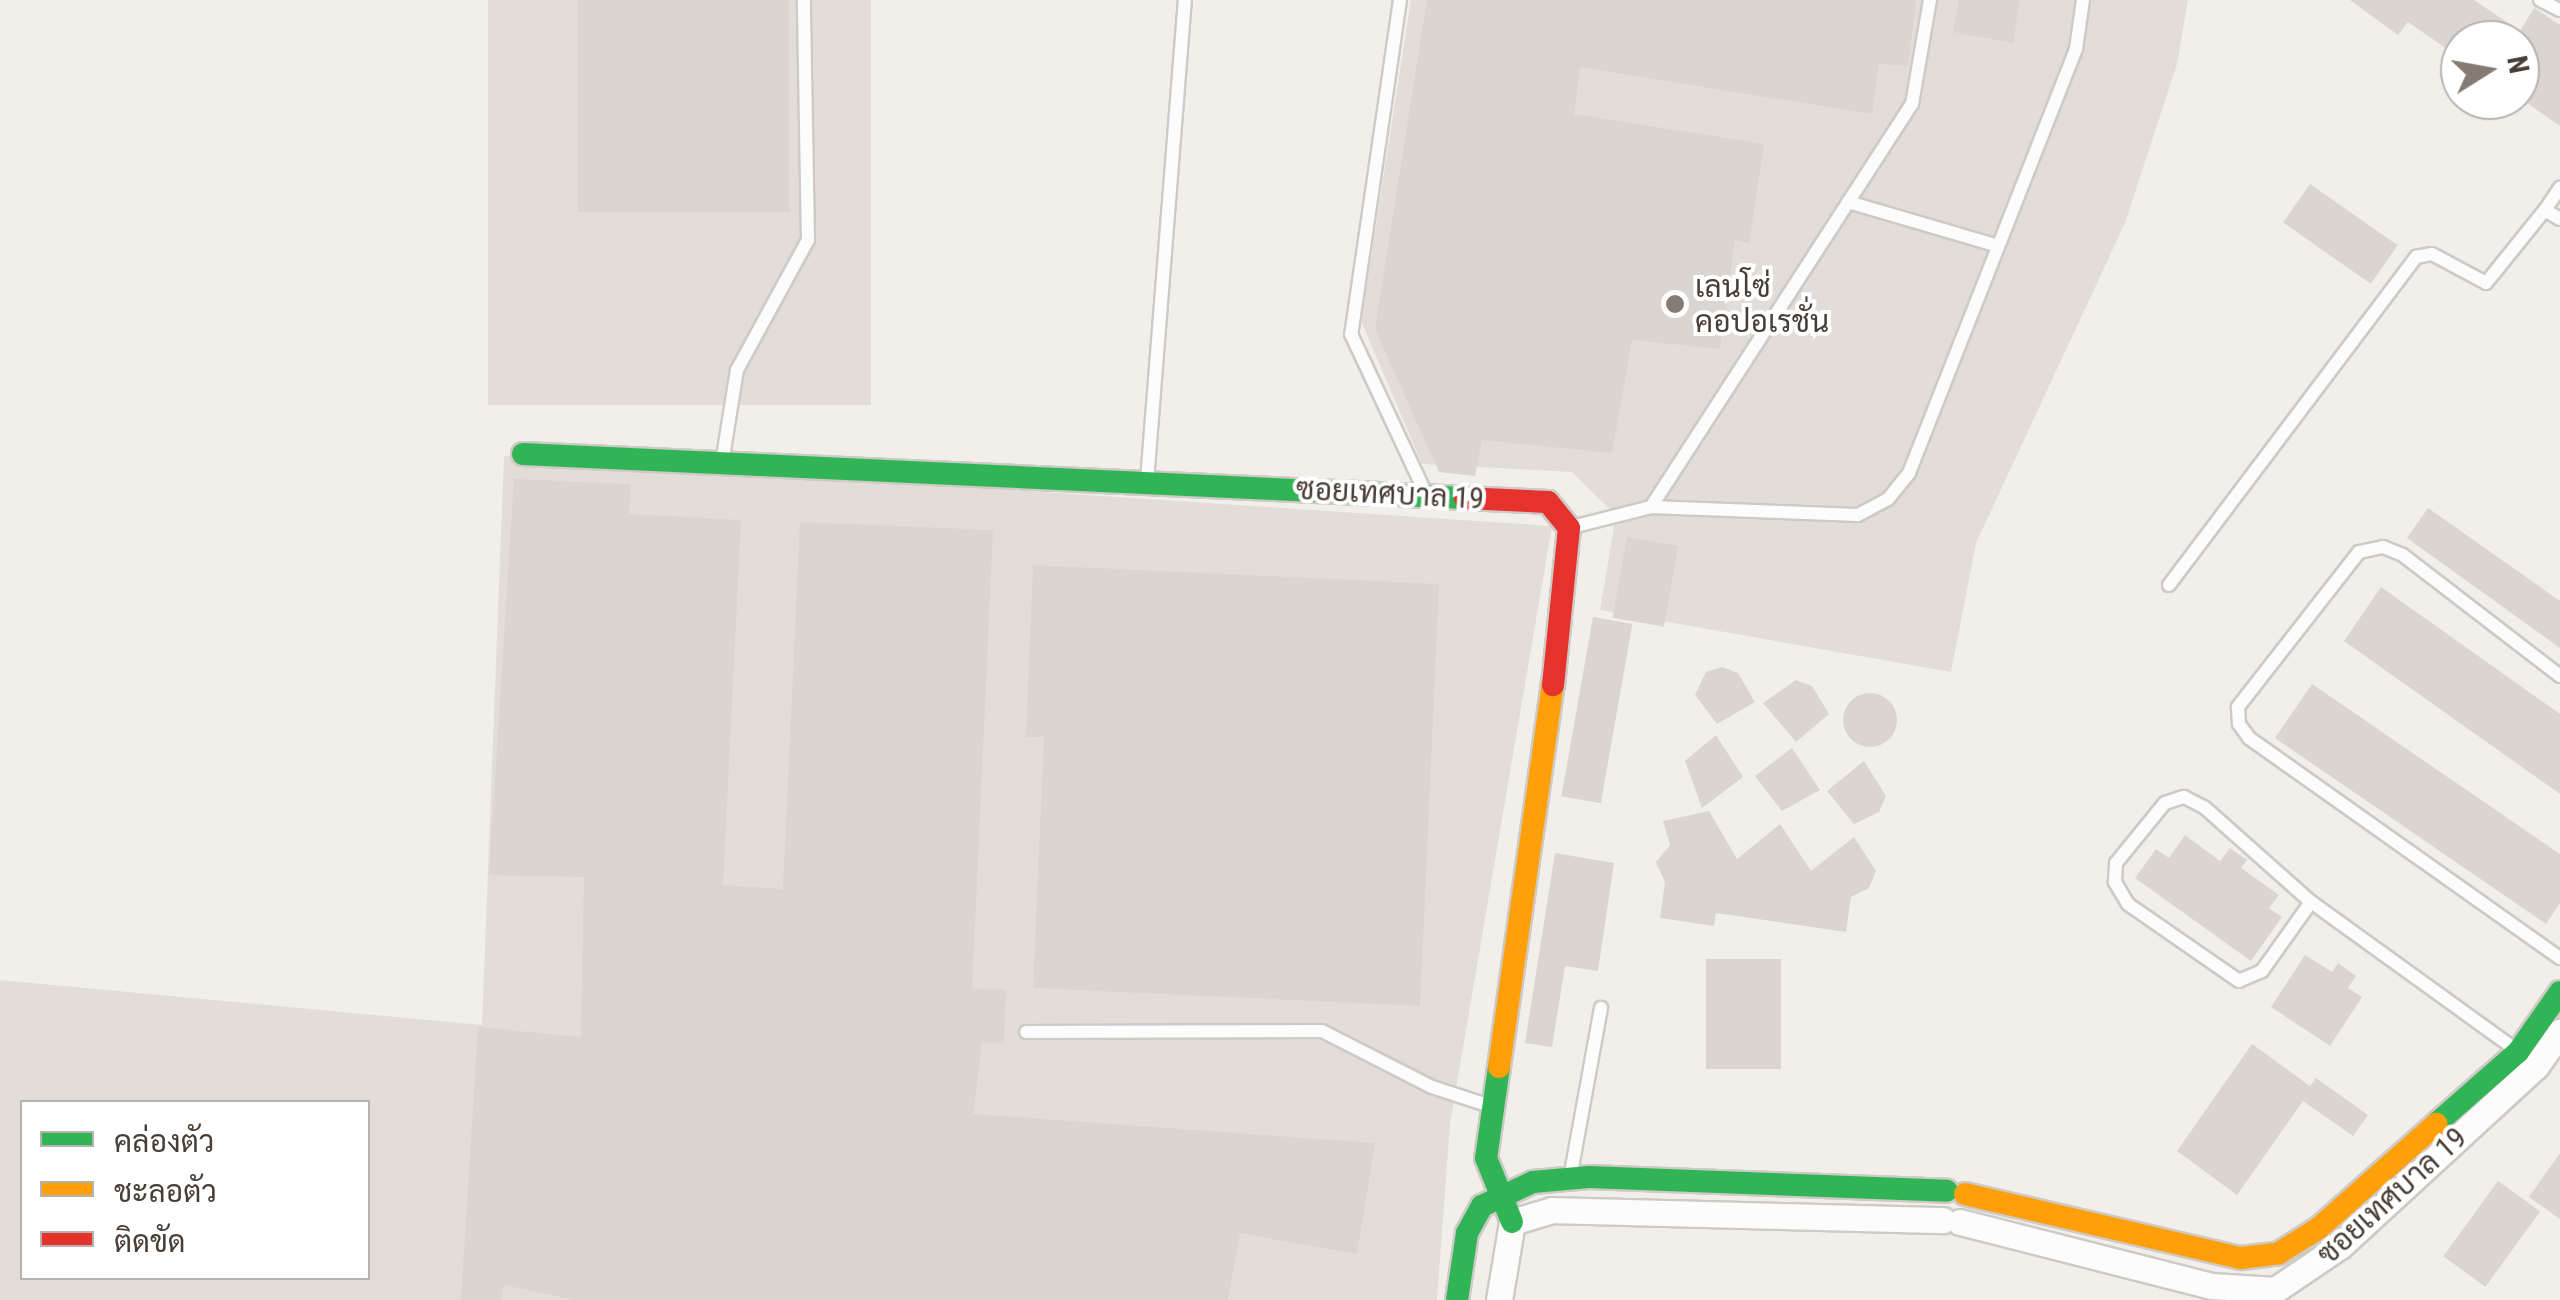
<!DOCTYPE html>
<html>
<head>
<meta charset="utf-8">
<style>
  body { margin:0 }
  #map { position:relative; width:2560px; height:1300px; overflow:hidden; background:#f2eeea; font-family:"Roboto Condensed",Sarabun,sans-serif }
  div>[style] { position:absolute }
  .industrial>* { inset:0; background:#e2ddd8; transform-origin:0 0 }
  .building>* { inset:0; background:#dad5d1; transform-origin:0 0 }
  .round { border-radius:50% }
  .roads { filter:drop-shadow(2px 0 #cecac6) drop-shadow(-2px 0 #cecac6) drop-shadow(0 2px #cecac6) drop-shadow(0 -2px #cecac6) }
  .lane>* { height:12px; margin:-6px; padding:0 6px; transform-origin:6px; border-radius:6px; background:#fdfcfc }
  .street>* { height:25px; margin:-12.5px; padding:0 12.5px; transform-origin:12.5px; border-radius:12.5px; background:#fdfcfc }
  .fast>* { height:22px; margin:-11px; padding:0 11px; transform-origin:11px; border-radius:11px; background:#30b455 }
  .slow>* { height:22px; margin:-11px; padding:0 11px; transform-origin:11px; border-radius:11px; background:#ff9f0a }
  .jam>* { height:22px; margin:-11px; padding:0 11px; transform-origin:11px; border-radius:11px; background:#e5322d }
  .dots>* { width:28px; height:28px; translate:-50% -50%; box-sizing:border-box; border:5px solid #fff; border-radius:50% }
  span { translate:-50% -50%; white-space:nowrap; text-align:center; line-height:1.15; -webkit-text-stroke:8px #fff; paint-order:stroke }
  .poi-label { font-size:30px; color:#493e35 }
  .left { translate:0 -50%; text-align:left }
  .street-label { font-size:30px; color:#493e35 }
  .legend { position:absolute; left:20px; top:1100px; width:350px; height:180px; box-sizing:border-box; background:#fff; border:2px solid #b6b2ae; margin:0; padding:12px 18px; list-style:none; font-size:30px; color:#493e35 }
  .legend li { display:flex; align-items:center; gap:20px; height:50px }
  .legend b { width:50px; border:2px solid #b6b2ae }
  .north { position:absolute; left:2440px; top:20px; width:100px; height:100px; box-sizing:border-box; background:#fff; border:2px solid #b6b2ae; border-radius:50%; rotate:79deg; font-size:28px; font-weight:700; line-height:40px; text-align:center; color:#493e35 }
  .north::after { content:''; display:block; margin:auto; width:35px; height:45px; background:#847c74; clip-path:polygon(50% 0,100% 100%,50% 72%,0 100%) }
</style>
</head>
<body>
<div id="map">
  <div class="industrial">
    <div style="left:488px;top:0;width:383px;height:405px"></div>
    <div style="clip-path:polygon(1411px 0,2188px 0,2177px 64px,2125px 223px,1976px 543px,1951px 672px,1600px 610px,1616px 515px,1572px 472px,1422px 464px,1361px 321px)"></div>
    <div style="clip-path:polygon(evenodd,504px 456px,1552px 526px,1450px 1124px,1437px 1300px,0 1300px,0 980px,482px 1025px,504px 456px,22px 1102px,368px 1102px,368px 1278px,22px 1278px,22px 1102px)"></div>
  </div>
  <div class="building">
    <div style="left:578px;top:0;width:211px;height:212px"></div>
    <div style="clip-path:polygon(1427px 0,1916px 0,1908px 66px,1879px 64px,1872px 114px,1580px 67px,1574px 114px,1764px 144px,1749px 243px,1735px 240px,1720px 349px,1632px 340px,1612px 453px,1482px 440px,1475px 476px,1439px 472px,1375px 329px)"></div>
    <div style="clip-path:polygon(1959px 0,2020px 0,2013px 43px,1953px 32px)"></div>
    <div style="clip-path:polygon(2350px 0,2474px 0,2520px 31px,2534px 8px,2539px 11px,2560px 25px,2560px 126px,2520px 98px,2520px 40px,2460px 40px,2460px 58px,2408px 22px,2398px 35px)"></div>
    <div style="left:2310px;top:184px;width:107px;height:47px;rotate:35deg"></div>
    <div style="clip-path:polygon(514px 479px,631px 484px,629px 514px,741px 520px,723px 885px,783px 889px,800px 522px,993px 530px,972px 989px,1006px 990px,1004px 1043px,982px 1042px,973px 1114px,1375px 1143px,1357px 1254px,1240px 1233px,1228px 1300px,574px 1300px,504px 1285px,501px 1300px,461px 1300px,478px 1027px,581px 1037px,584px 877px,489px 875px)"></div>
    <div style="clip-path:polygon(2428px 508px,2560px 601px,2560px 648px,2407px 538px)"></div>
    <div style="left:1627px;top:537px;width:52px;height:82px;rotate:10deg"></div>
    <div style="clip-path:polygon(1033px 565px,1439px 584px,1420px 1006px,1033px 988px,1044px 737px,1026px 737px)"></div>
    <div style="clip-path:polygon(2381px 587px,2560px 714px,2560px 794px,2344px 641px)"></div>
    <div style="left:1593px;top:617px;width:40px;height:182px;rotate:10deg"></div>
    <div style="clip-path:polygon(1722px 667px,1738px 673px,1755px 702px,1717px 724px,1695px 695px,1706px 672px)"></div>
    <div style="clip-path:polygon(1796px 680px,1812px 686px,1829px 714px,1796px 742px,1763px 703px)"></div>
    <div style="clip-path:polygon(2312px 684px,2560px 854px,2560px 903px,2546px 924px,2275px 738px)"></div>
    <div class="round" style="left:1843px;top:693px;width:54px;height:54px"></div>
    <div style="clip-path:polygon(1716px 735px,1743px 777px,1702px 808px,1685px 761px)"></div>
    <div style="clip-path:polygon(1792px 748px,1820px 790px,1782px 811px,1755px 776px)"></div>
    <div style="clip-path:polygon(1864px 761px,1886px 796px,1879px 812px,1854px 824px,1827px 791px)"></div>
    <div style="clip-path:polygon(1709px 811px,1737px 859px,1780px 824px,1811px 871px,1854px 837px,1876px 871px,1869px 888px,1851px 897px,1846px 932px,1716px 913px,1714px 926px,1660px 918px,1665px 882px,1656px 862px,1670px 845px,1663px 821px)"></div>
    <div style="clip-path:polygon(2185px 835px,2220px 861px,2230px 848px,2247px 860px,2241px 868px,2279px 895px,2269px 908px,2282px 917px,2251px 961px,2135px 878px,2156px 849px,2169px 858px)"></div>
    <div style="clip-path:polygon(1555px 853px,1614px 863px,1598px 971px,1565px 966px,1552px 1047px,1525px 1043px)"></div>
    <div style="clip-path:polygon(2305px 955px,2332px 972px,2338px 963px,2356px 976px,2348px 988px,2362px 997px,2330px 1046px,2271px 1007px)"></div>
    <div style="left:1706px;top:959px;width:75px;height:110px"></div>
    <div style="clip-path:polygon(2252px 1044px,2310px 1086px,2316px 1078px,2368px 1115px,2353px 1136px,2303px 1101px,2237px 1195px,2177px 1151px)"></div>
    <div style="clip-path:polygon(2560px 1153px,2560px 1219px,2529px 1197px)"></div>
    <div style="left:2498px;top:1181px;width:52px;height:93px;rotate:36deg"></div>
  </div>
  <div class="roads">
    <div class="lane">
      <div style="left:1400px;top:0;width:338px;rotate:98.3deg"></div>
      <div style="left:1351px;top:334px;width:174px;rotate:64.9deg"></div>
      <div style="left:2540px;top:0;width:22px;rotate:27deg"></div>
      <div style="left:1848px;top:202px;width:156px;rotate:16.3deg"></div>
      <div style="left:2545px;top:210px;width:27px;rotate:-56deg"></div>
      <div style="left:723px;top:457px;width:88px;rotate:-80.9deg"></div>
      <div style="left:737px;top:370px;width:148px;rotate:-61.4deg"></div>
      <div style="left:808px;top:240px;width:240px;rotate:-91deg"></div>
      <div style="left:1147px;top:481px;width:482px;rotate:-85.5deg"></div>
      <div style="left:1651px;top:507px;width:207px;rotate:2.2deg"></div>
      <div style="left:1858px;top:515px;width:34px;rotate:-28deg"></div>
      <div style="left:1888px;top:499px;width:33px;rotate:-51deg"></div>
      <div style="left:1909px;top:473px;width:456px;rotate:-68.5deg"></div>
      <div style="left:2076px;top:49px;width:49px;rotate:-81.9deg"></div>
      <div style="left:1572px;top:527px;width:81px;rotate:-14.2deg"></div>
      <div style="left:1651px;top:507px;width:480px;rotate:-57.1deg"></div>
      <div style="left:1912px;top:104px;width:106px;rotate:-80.2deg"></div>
      <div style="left:2169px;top:585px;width:411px;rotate:-53deg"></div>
      <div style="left:2416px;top:257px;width:16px;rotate:-11deg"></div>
      <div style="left:2432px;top:254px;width:61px;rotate:28.2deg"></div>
      <div style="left:2486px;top:283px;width:94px;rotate:-51.1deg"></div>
      <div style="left:2545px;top:210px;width:17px;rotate:31deg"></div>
      <div style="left:2560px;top:676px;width:198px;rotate:-142.4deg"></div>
      <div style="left:2403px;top:555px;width:22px;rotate:-158deg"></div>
      <div style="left:2383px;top:547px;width:25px;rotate:168deg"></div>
      <div style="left:2359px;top:552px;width:197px;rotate:128deg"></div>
      <div style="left:2238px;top:707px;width:17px;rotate:87deg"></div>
      <div style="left:2239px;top:724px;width:17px;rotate:54deg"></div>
      <div style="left:2249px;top:738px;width:381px;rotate:35.3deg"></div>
      <div style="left:2311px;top:902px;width:85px;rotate:125.4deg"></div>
      <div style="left:2262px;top:971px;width:25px;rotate:157deg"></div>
      <div style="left:2239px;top:981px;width:135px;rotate:-145.3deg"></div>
      <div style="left:2128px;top:904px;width:26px;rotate:-121deg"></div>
      <div style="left:2115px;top:882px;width:19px;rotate:-87deg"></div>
      <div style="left:2116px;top:863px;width:77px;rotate:-50.8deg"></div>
      <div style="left:2165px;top:803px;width:20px;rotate:-18deg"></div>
      <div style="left:2184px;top:797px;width:22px;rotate:27deg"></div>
      <div style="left:2204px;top:807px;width:143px;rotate:41.6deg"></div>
      <div style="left:2311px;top:902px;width:251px;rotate:35.8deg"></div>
      <div style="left:1026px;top:1032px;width:296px;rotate:-0.2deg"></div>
      <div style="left:1322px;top:1031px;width:123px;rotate:27deg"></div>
      <div style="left:1432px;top:1087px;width:58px;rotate:18.1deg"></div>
      <div style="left:1571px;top:1173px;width:168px;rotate:-79.7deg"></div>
    </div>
    <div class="street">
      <div style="left:1960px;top:1222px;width:260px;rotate:14.3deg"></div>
      <div style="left:2212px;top:1286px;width:63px;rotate:3.6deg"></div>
      <div style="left:2275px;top:1290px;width:78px;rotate:-34.1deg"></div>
      <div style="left:2340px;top:1246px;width:266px;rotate:-42.6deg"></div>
      <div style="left:2536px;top:1066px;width:42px;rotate:-54.8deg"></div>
      <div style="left:1499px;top:1300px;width:79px;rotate:-80.5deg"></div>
      <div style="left:1512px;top:1222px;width:42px;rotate:-16.7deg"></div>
      <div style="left:1552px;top:1210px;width:391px;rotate:1.5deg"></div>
    </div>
    <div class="fast">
      <div style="left:523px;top:454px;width:943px;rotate:2.67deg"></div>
      <div style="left:1499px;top:1067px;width:92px;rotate:98.1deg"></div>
      <div style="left:1486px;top:1158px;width:69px;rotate:67.9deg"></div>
      <div style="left:2436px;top:1124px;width:109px;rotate:-41.3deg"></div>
      <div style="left:2518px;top:1052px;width:73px;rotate:-55deg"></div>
      <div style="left:1457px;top:1300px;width:68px;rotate:-81.5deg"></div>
      <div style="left:1467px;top:1233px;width:31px;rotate:-61deg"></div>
      <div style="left:1482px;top:1206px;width:56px;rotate:-25.2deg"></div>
      <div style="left:1533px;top:1182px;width:56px;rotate:-5.1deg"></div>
      <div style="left:1589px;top:1177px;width:358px;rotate:2.2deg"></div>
    </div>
    <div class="slow">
      <div style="left:1499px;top:1067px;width:386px;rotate:-82deg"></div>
      <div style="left:1965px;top:1194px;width:283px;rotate:13.1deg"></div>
      <div style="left:2241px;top:1258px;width:38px;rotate:-7deg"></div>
      <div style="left:2279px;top:1253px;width:47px;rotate:-32deg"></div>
      <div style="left:2319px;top:1228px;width:157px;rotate:-41.6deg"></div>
    </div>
    <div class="jam">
      <div style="left:1465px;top:498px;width:83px;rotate:2.8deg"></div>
      <div style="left:1548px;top:502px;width:33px;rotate:51deg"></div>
      <div style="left:1569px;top:528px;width:158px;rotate:95.8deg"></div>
    </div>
  </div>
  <div class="dots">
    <div style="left:1675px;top:304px;background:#847c74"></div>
  </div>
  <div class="poi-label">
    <span class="left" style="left:1695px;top:304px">เลนโซ่<br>คอปอเรชั่น</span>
  </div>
  <div class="street-label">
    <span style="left:1390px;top:494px;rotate:3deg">ซอยเทศบาล 19</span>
    <span style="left:2392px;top:1196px;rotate:-42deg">ซอยเทศบาล 19</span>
  </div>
  <ul class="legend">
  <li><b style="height:12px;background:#30b455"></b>คล่องตัว</li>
  <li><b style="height:12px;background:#ff9f0a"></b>ชะลอตัว</li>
  <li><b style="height:12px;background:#e5322d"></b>ติดขัด</li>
  </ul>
  <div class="north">N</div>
</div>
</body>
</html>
